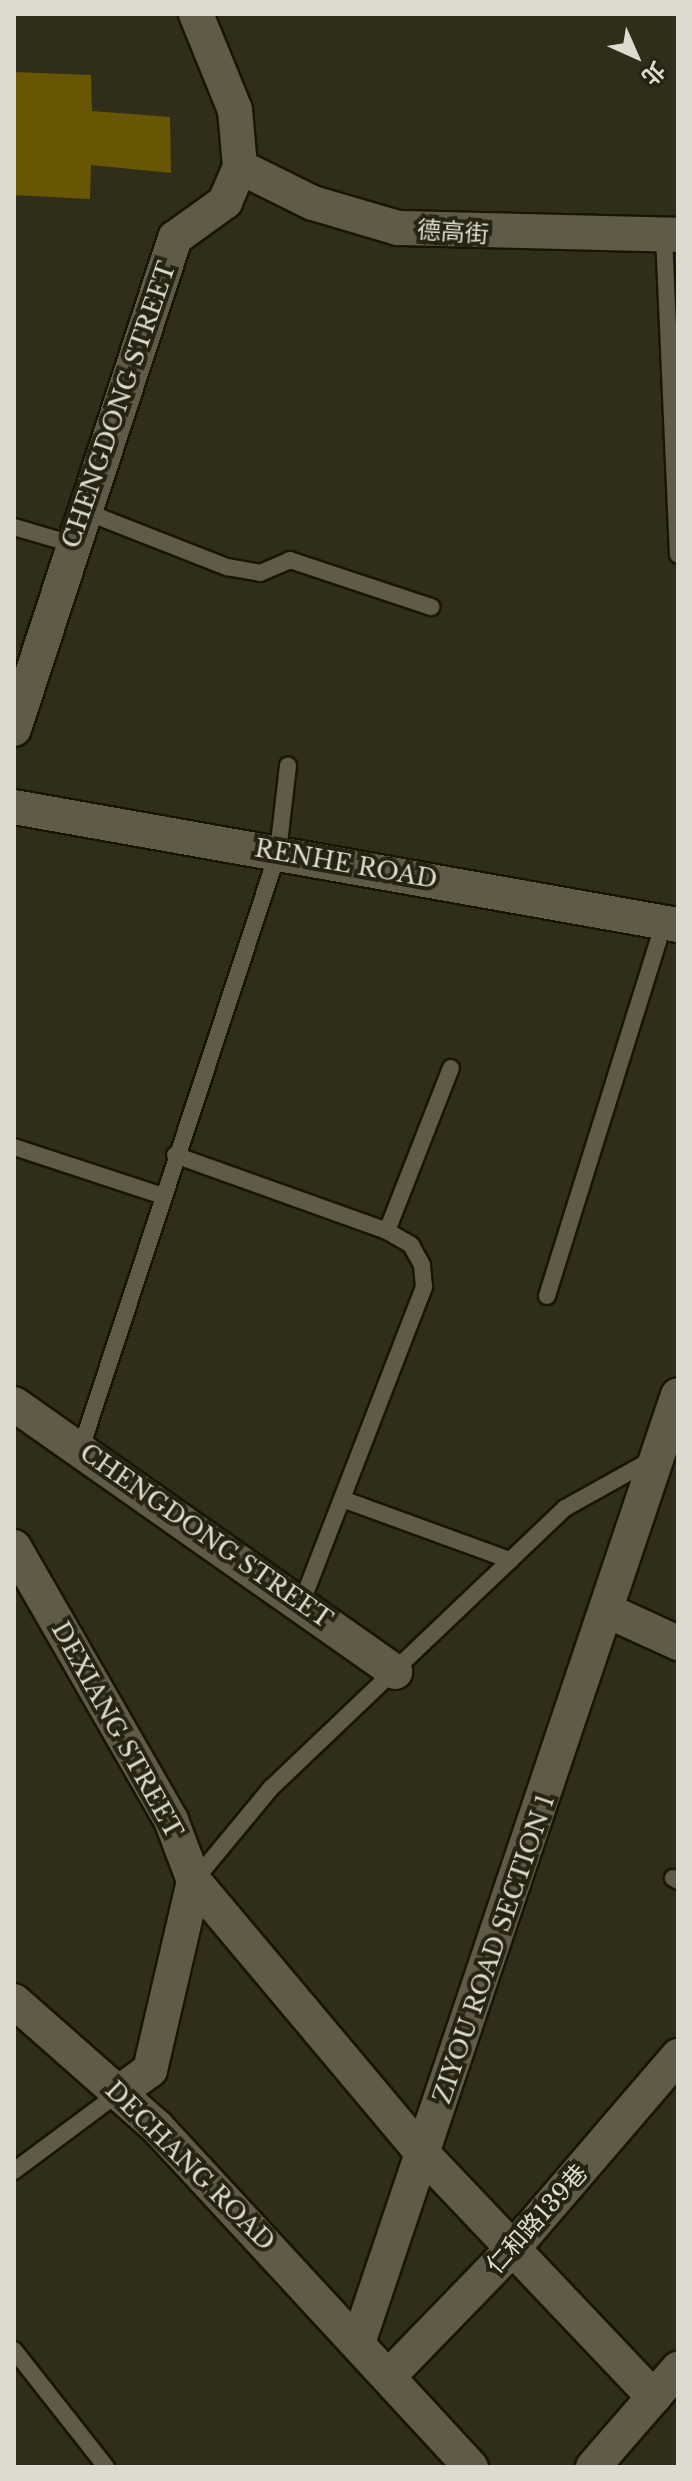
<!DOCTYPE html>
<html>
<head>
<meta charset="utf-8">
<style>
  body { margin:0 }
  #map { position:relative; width:692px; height:2481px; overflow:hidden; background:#312d1b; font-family:"Libre Baskerville","Noto Sans TC",serif }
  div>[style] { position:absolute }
  .building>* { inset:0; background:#675705 }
  .roads { filter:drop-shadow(2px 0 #191505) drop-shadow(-2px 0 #191505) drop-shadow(0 2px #191505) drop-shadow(0 -2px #191505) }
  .service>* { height:16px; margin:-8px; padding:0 8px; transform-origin:8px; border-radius:8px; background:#605b48 }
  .minor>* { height:34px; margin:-17px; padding:0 17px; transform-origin:17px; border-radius:17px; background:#605b48 }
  span { translate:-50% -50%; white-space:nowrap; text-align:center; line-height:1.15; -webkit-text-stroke:8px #272311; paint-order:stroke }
  .street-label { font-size:24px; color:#dddbd0 }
  .frame { position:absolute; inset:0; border:16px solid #dddbd0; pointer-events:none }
  .north { position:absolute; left:596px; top:16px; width:80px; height:80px; -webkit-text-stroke:6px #272311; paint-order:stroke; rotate:135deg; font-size:22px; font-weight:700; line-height:32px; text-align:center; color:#dddbd0 }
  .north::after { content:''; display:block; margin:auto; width:28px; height:36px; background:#dddbd0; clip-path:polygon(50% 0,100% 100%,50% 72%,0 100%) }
</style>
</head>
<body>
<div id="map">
  <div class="building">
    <div style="clip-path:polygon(14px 72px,91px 75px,92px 111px,170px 117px,171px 173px,91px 165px,90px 199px,14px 195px)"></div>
  </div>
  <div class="roads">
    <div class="service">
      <div style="left:664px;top:235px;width:320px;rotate:87.5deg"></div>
      <div style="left:84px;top:511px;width:154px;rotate:21.4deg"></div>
      <div style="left:227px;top:567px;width:34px;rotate:10deg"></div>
      <div style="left:260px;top:573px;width:33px;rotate:-23deg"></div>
      <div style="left:290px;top:560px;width:149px;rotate:18.4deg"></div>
      <div style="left:14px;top:527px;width:60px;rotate:16.3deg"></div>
      <div style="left:14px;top:1147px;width:154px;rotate:18.2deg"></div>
      <div style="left:175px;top:1155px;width:225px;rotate:19.7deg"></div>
      <div style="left:387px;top:1231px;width:28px;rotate:30deg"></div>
      <div style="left:411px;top:1245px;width:23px;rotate:61deg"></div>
      <div style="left:422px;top:1265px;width:22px;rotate:85deg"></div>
      <div style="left:424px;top:1287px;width:338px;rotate:111.2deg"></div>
      <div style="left:387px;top:1231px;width:175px;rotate:-68.6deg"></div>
      <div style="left:547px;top:1296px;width:392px;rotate:-72.6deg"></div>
      <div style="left:81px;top:1448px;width:628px;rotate:-71.71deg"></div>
      <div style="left:278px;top:852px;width:87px;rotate:-83.4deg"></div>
      <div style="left:345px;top:1500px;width:176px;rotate:20deg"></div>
      <div style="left:673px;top:1878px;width:6px;rotate:31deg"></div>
      <div style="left:194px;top:1881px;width:121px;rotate:-50.4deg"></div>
      <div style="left:271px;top:1788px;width:406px;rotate:-43.6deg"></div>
      <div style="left:565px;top:1508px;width:101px;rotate:-29.1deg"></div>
      <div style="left:14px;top:2171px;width:132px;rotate:-36.7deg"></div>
      <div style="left:14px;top:2350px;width:149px;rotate:51.8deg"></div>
    </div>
    <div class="minor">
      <div style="left:240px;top:167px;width:81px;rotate:26.3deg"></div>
      <div style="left:313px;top:203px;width:89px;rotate:16.4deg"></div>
      <div style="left:398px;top:228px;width:280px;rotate:1.4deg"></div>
      <div style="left:14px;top:729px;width:517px;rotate:-71.85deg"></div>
      <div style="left:175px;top:238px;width:62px;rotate:-35.8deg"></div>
      <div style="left:225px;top:202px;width:38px;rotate:-67deg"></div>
      <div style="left:240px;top:167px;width:57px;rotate:-95deg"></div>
      <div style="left:235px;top:110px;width:104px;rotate:-112.1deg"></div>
      <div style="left:14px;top:807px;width:674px;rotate:10.08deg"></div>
      <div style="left:14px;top:1404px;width:466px;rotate:35.1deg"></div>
      <div style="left:14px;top:1547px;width:315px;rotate:60.1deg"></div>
      <div style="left:171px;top:1820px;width:65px;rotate:69.3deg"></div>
      <div style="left:194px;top:1881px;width:194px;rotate:103.1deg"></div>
      <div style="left:150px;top:2070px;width:37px;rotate:144deg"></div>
      <div style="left:608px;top:1611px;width:77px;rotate:24.6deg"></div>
      <div style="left:194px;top:1881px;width:358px;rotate:50deg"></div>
      <div style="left:424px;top:2155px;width:334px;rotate:46.5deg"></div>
      <div style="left:14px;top:2001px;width:191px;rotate:41.4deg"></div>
      <div style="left:157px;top:2127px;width:463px;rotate:47.3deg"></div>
      <div style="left:359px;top:2340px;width:997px;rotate:-71.35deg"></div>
      <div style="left:389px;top:2376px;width:182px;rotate:-45.9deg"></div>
      <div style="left:516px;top:2245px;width:249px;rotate:-49.4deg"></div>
      <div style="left:593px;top:2467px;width:130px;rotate:-49.1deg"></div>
    </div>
  </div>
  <div class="street-label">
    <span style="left:453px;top:232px;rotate:4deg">德高街</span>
    <span style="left:119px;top:405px;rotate:-71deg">CHENGDONG STREET</span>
    <span style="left:346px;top:864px;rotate:10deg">RENHE ROAD</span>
    <span style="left:206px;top:1536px;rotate:35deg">CHENGDONG STREET</span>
    <span style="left:117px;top:1730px;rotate:61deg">DEXIANG STREET</span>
    <span style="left:494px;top:1949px;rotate:-71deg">ZIYOU ROAD SECTION 1</span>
    <span style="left:190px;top:2166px;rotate:45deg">DECHANG ROAD</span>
    <span style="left:537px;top:2219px;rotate:-48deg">仁和路139巷</span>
  </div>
  <div class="frame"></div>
  <div class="north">北</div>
</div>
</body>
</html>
